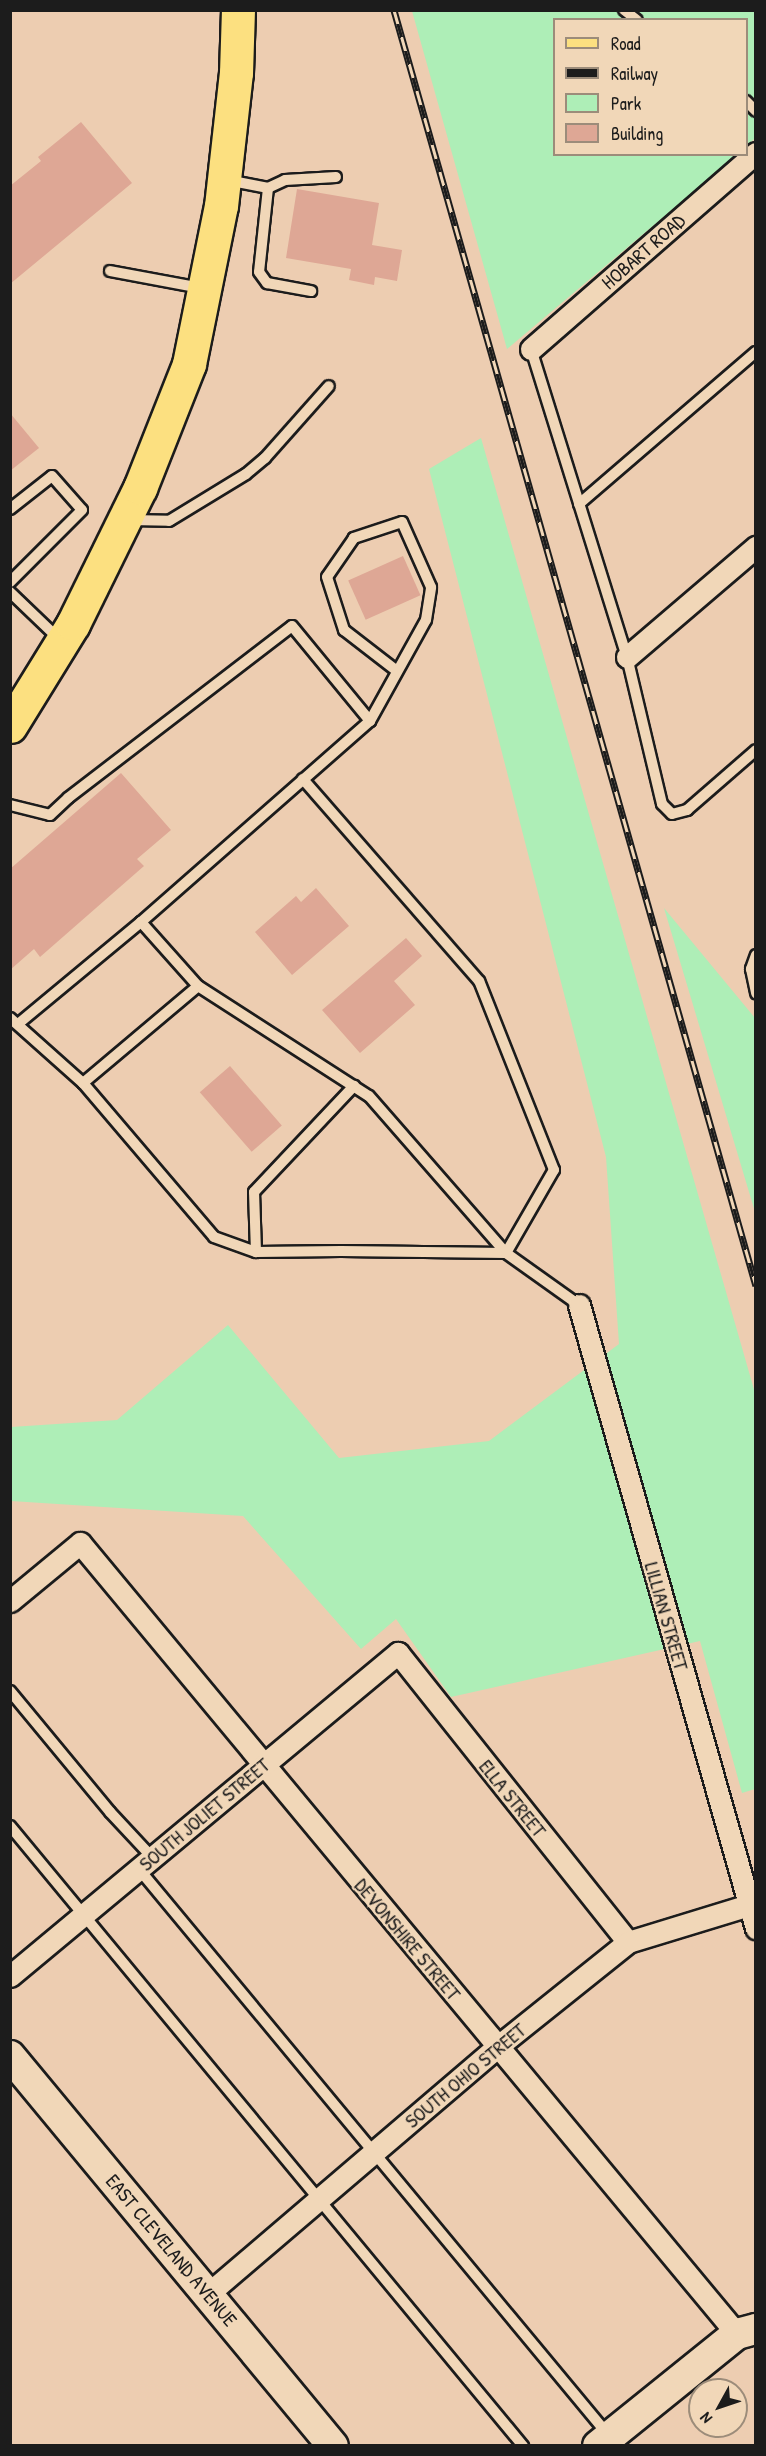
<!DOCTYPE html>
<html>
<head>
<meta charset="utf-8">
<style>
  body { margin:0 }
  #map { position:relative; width:766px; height:2456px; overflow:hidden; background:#edcdb1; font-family:"Patrick Hand",sans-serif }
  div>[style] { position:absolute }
  .green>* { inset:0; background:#aeeeb7 }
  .building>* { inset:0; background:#dea795; transform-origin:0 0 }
  .roads { filter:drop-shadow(2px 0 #1c1c1c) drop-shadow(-2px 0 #1c1c1c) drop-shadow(0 2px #1c1c1c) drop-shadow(0 -2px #1c1c1c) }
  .service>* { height:10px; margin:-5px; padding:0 5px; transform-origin:5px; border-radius:5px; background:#f1d7b8 }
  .minor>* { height:21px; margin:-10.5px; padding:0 10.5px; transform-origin:10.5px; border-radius:10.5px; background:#f1d7b8 }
  .secondary>* { height:30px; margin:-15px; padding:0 15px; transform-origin:15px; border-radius:15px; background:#f1d7b8 }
  .primary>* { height:33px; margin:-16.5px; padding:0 16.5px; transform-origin:16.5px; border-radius:16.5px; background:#fce080 }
  .rail>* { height:7px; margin-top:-3.5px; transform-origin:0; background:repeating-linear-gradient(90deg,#f1d7b8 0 14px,#1c1c1c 0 28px); box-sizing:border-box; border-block:2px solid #1c1c1c }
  span { translate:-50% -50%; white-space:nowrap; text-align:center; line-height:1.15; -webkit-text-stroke:4.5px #f1d7b8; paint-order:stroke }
  .street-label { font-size:20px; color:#1c1c1c }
  .frame { position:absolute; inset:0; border:12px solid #1c1c1c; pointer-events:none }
  .legend { position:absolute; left:553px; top:18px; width:195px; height:138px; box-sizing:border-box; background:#f1d7b8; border:2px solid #9c8c7a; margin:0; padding:8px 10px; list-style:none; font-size:18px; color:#1c1c1c }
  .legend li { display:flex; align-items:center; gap:12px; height:30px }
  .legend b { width:30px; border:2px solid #9c8c7a }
  .north { position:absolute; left:688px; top:2378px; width:60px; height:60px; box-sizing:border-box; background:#f1d7b8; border:2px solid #9c8c7a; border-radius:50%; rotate:230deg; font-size:16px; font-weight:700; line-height:24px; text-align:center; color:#1c1c1c }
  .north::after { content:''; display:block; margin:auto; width:21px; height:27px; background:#1c1c1c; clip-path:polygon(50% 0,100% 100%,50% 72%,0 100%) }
</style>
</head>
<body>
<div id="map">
  <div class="green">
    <div style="clip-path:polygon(412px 11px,755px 11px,755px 138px,747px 146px,746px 20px,554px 20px,554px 154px,737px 155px,507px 349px)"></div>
    <div style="clip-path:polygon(481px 438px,755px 1393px,755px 1789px,742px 1793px,700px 1641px,451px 1697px,396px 1619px,361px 1649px,243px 1516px,11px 1501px,11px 1427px,117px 1420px,228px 1325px,339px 1458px,489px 1441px,619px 1344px,606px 1157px,429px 469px)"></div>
    <div style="clip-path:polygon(664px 908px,755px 1018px,755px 1212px)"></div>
  </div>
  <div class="building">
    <div style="clip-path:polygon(81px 122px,132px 183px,10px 284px,10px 186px,41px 161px,38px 157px)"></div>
    <div style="clip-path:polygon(297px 189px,379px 203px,372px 245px,402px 250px,397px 281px,375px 277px,374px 285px,349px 280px,351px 269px,286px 258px)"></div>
    <div style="clip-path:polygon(10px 413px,39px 448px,10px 471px)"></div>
    <div style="left:403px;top:556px;width:43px;height:60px;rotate:66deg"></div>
    <div style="clip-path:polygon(121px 773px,171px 830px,137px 859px,144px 866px,40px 957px,34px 949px,10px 970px,10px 869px)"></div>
    <div style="clip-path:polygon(316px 888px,349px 926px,292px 975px,255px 932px,296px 896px,301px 902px)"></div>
    <div style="clip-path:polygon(406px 938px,422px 956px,394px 981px,415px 1005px,360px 1053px,322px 1010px)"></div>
    <div style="left:230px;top:1066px;width:79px;height:40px;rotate:49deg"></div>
  </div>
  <div class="roads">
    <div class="service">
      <div style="left:624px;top:10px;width:16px;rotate:38deg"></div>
      <div style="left:746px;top:101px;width:14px;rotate:45deg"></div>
      <div style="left:227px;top:180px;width:42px;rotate:11deg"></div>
      <div style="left:268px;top:188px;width:84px;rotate:96.1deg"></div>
      <div style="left:259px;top:272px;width:14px;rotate:54deg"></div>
      <div style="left:267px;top:283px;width:45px;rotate:10.3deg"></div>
      <div style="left:268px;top:188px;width:19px;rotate:-25deg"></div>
      <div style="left:285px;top:180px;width:51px;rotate:-3.4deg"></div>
      <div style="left:110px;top:271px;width:93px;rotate:10.6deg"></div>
      <div style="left:531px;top:349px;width:323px;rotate:72.7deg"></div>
      <div style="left:627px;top:657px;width:151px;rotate:76.6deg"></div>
      <div style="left:662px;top:804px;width:14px;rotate:45deg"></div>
      <div style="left:672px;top:814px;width:16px;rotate:-15deg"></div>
      <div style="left:687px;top:810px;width:91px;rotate:-41deg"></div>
      <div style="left:579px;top:504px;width:233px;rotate:-40.7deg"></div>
      <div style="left:10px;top:509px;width:53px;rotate:-38.2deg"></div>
      <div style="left:52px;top:476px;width:45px;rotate:48.6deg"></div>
      <div style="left:82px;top:510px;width:102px;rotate:135deg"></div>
      <div style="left:130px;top:520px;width:39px;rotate:1deg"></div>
      <div style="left:169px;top:521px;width:90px;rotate:-31.4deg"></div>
      <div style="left:246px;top:474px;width:25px;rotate:-40deg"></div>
      <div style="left:265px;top:458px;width:96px;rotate:-48.4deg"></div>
      <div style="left:10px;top:592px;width:69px;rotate:43.8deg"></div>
      <div style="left:10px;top:805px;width:41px;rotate:14deg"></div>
      <div style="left:50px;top:815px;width:25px;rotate:-43deg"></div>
      <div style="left:68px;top:798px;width:282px;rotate:-37.5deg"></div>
      <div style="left:292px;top:626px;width:123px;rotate:50.6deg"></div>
      <div style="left:141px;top:922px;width:305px;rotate:-41.3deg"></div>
      <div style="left:370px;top:721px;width:115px;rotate:-61deg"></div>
      <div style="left:426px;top:620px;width:33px;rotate:-81deg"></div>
      <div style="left:431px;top:587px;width:71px;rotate:-114deg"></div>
      <div style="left:402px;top:522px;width:51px;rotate:161.6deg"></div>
      <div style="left:354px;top:538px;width:47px;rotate:124.7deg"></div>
      <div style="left:327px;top:577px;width:56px;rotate:72.2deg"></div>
      <div style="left:344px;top:630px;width:67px;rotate:37.7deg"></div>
      <div style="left:756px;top:955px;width:15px;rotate:110deg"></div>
      <div style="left:751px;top:969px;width:25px;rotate:78deg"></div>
      <div style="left:10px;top:1018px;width:98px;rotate:41.7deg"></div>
      <div style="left:83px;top:1083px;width:202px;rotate:49.6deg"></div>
      <div style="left:214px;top:1237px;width:45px;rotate:19.7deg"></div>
      <div style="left:256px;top:1252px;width:85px;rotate:-0.7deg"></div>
      <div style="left:341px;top:1251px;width:165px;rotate:0.7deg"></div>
      <div style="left:506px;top:1253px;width:90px;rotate:35.5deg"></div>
      <div style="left:18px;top:1024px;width:160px;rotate:-39.7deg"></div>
      <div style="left:141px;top:922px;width:86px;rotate:48.3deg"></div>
      <div style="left:198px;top:986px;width:203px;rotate:32.8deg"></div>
      <div style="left:369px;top:1096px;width:208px;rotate:48.9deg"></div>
      <div style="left:506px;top:1253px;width:96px;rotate:-60deg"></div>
      <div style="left:554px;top:1170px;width:203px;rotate:-111.6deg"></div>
      <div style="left:479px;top:981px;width:268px;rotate:-131.1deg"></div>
      <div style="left:83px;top:1083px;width:150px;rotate:-40.1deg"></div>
      <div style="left:256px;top:1252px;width:60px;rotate:-91.9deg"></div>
      <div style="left:254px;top:1192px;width:146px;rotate:-46.7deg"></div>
      <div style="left:10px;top:1691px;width:157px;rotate:50.4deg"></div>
      <div style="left:110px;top:1812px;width:62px;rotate:47deg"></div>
      <div style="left:10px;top:1826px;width:805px;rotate:50.39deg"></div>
      <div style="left:138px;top:1868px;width:738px;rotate:50.33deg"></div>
    </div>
    <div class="minor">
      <div style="left:531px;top:349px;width:298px;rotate:-41.1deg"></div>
      <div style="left:627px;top:657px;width:170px;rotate:-40.5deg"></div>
      <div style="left:579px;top:1305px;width:648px;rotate:74.14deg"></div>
      <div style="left:10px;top:1601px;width:91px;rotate:-39.6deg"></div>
      <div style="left:80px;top:1543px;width:1028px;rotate:50.29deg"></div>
      <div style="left:10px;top:1976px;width:505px;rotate:-39.78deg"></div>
      <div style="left:398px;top:1653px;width:369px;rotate:51.5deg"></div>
      <div style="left:209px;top:2293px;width:379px;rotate:-40.5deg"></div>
      <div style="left:497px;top:2047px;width:168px;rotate:-38.7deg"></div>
      <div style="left:628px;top:1942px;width:127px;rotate:-17deg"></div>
    </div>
    <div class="secondary">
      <div style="left:10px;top:2056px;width:506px;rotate:50.37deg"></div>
      <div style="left:598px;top:2446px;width:179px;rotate:-38.9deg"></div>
      <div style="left:737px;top:2334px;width:20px;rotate:-15deg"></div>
    </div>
    <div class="primary">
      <div style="left:10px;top:726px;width:120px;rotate:-58.3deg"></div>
      <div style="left:73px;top:624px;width:152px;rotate:-63.8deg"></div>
      <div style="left:140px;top:488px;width:133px;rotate:-68.4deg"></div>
      <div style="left:189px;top:364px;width:161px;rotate:-78.6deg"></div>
      <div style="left:221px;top:206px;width:134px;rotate:-83.6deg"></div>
      <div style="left:236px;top:73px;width:63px;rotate:-88.2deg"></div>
    </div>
  </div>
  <div class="rail">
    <div style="left:394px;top:10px;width:1326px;rotate:74.16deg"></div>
  </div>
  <div class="street-label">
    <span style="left:643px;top:251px;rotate:-41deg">HOBART ROAD</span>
    <span style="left:667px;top:1616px;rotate:74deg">LILLIAN STREET</span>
    <span style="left:513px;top:1798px;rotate:51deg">ELLA STREET</span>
    <span style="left:204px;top:1814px;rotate:-40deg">SOUTH JOLIET STREET</span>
    <span style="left:408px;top:1939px;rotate:50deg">DEVONSHIRE STREET</span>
    <span style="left:465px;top:2075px;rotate:-40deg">SOUTH OHIO STREET</span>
    <span style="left:172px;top:2250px;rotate:50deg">EAST CLEVELAND AVENUE</span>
  </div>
  <div class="frame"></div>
  <ul class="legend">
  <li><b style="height:8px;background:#fce080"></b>Road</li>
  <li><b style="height:8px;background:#1c1c1c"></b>Railway</li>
  <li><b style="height:16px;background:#aeeeb7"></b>Park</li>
  <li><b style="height:16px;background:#dea795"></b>Building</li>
  </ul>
  <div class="north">N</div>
</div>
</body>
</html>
